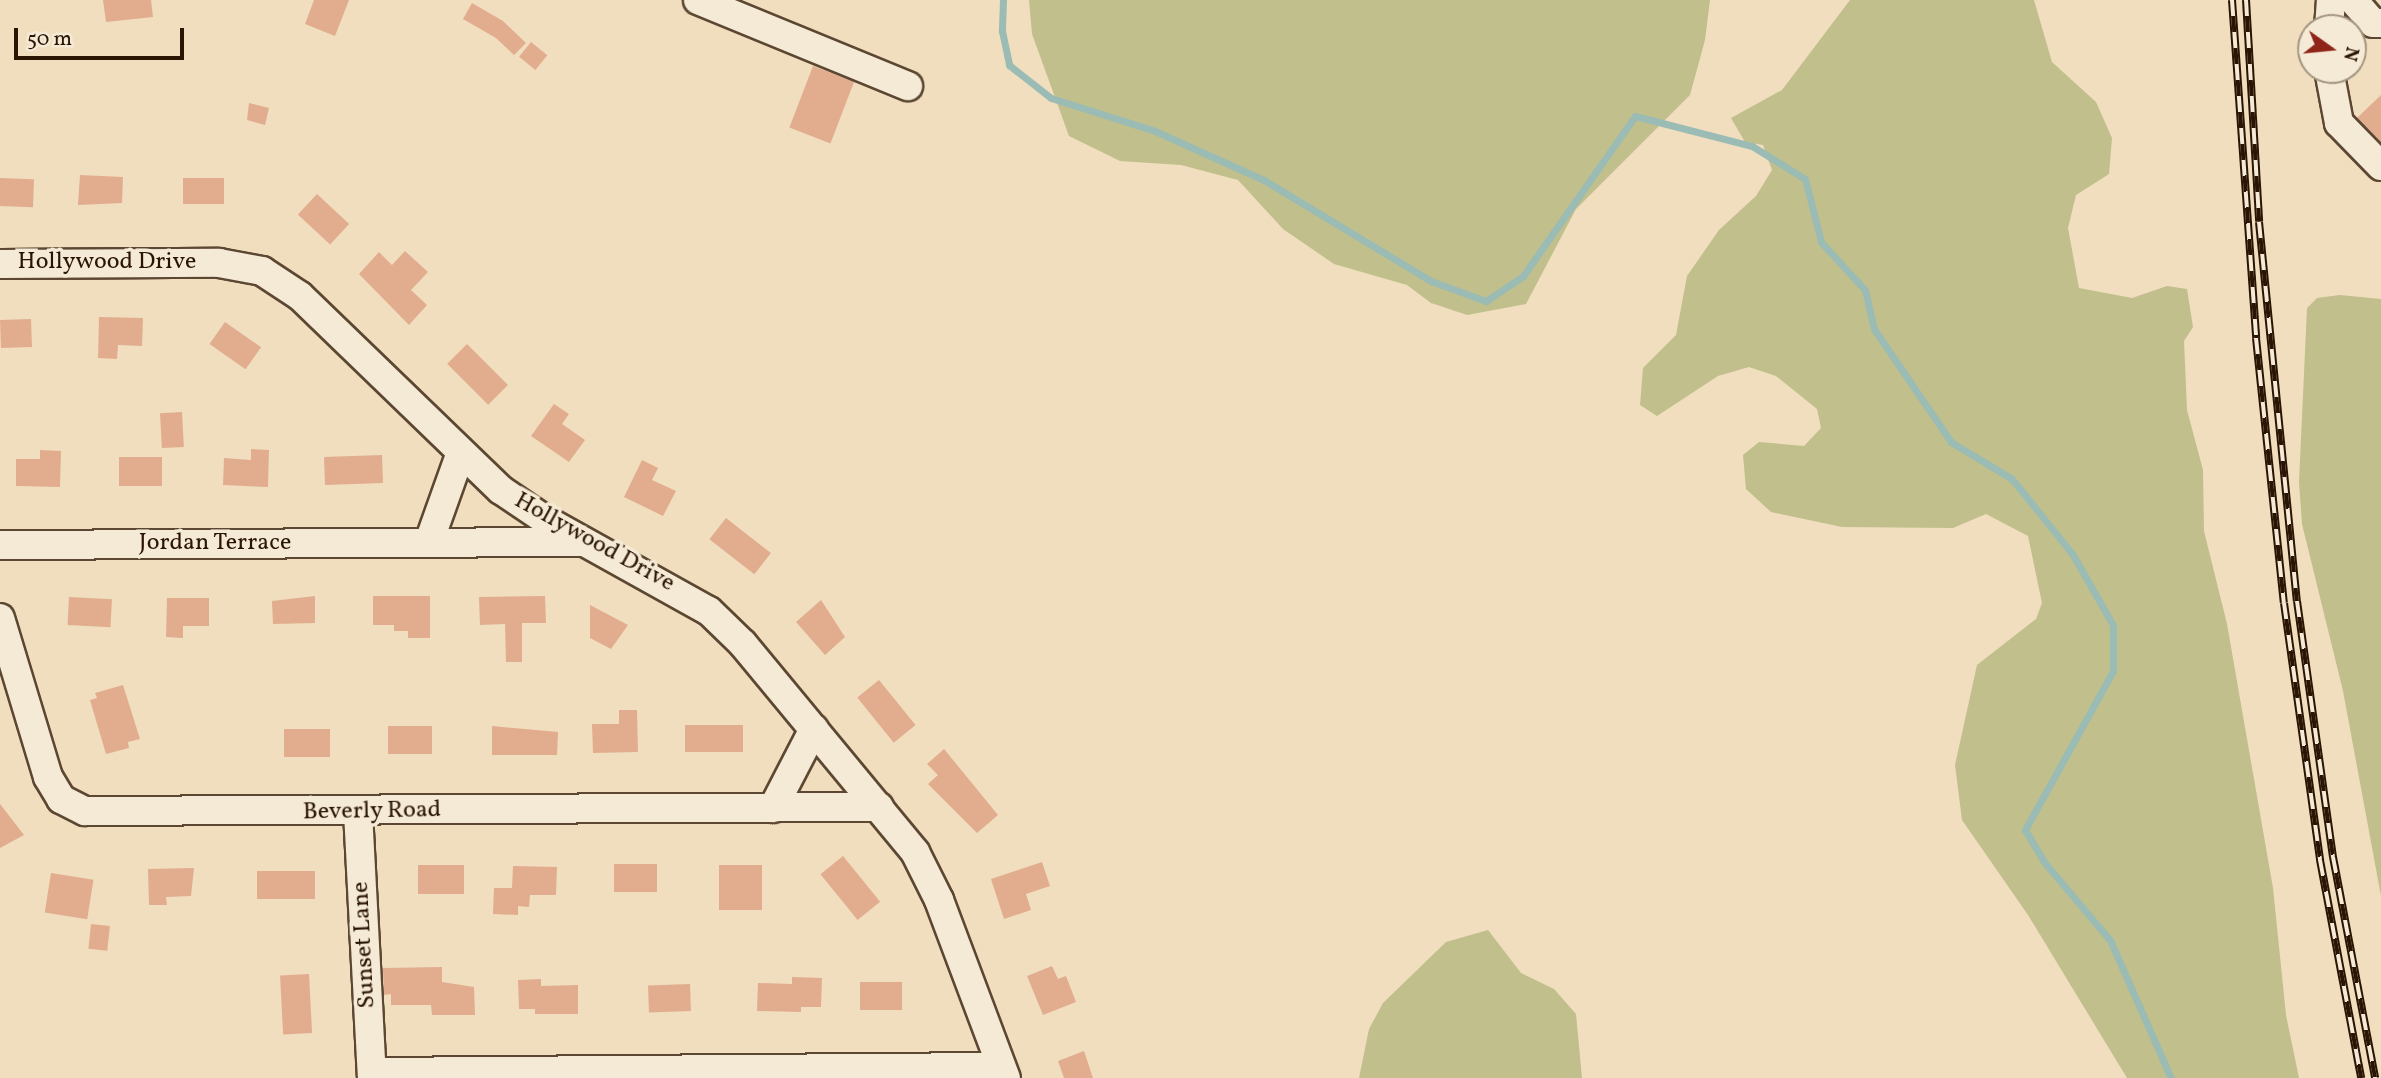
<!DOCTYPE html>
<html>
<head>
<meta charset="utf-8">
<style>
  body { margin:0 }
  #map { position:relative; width:2381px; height:1078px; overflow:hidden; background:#f0debe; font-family:Vollkorn,serif }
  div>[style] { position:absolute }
  .green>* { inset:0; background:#c1bf8c }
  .stream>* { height:7px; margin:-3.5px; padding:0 3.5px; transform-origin:3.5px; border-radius:3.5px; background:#9abcb5 }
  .building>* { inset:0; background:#e1ad8e; transform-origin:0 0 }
  .roads { filter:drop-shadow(2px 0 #5c4732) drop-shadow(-2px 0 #5c4732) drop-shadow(0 2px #5c4732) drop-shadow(0 -2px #5c4732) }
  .minor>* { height:28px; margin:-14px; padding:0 14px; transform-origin:14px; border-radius:14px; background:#f5ead5 }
  .rail>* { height:8px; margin-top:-4px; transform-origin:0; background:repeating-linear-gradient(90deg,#f5ead5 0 16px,#2a1504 0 32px); box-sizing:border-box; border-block:2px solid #2a1504 }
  span { translate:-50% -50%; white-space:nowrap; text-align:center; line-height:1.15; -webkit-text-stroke:7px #f5ead5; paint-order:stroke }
  .street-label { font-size:24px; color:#2a1504 }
  .north { position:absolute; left:2297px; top:14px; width:70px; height:70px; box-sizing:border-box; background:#f5ead5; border:2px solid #a49581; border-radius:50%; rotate:105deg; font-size:19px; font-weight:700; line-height:28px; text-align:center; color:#2a1504 }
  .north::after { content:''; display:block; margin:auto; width:24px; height:32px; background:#8f2418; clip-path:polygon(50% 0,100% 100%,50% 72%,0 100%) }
  .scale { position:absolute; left:14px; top:28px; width:170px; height:32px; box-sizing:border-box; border:4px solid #2a1504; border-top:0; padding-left:9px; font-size:21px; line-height:24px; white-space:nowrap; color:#2a1504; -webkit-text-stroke:5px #f5ead5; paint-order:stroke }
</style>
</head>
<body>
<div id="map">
  <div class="green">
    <div style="clip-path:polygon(1029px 0,1710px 0,1705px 40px,1690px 95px,1576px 209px,1526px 304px,1467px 315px,1431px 303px,1407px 285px,1334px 264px,1283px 229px,1238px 180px,1181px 165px,1120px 161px,1069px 136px,1032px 34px)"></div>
    <div style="clip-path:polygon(1850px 0,2034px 0,2052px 62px,2096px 102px,2112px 138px,2109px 174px,2076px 195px,2068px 228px,2079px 288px,2132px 298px,2167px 286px,2187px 289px,2193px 327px,2184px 341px,2187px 410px,2203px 470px,2204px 531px,2227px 624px,2273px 888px,2286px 1015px,2299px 1078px,2127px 1078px,2028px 915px,1962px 820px,1955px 765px,1977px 665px,2036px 619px,2042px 603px,2028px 536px,1986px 514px,1953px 528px,1842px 527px,1771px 512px,1746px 489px,1743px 455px,1759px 442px,1804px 446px,1821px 428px,1817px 409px,1776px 376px,1749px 367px,1718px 376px,1657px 416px,1640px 405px,1643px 368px,1676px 335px,1687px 276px,1719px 230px,1756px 196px,1772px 170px,1763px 145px,1745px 142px,1731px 118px,1782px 90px)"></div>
    <div style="clip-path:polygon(2340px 295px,2381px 299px,2381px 896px,2343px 691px,2302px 524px,2299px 482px,2307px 308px,2317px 298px)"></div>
    <div style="clip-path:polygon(1488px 930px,1521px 973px,1554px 989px,1576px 1014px,1582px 1078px,1359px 1078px,1369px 1029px,1383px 1003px,1446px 942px)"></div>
  </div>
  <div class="stream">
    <div style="left:1003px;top:0;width:31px;rotate:92deg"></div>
    <div style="left:1002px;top:31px;width:35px;rotate:78deg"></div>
    <div style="left:1009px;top:65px;width:53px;rotate:38.2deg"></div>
    <div style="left:1051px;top:98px;width:109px;rotate:17.6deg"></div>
    <div style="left:1155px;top:131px;width:120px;rotate:24.2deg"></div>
    <div style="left:1264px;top:180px;width:195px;rotate:31.2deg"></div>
    <div style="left:1431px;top:281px;width:59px;rotate:20deg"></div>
    <div style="left:1486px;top:301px;width:45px;rotate:-34deg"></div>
    <div style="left:1523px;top:276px;width:195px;rotate:-55deg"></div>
    <div style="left:1635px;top:116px;width:121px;rotate:14.4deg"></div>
    <div style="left:1752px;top:146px;width:62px;rotate:31.9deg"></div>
    <div style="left:1805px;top:179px;width:65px;rotate:75.7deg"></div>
    <div style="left:1821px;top:242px;width:65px;rotate:47.5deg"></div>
    <div style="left:1865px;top:290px;width:40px;rotate:77deg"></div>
    <div style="left:1874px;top:329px;width:137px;rotate:55.7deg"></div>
    <div style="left:1951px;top:442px;width:71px;rotate:31.2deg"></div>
    <div style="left:2012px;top:479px;width:97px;rotate:51.2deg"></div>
    <div style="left:2073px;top:555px;width:81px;rotate:60.3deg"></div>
    <div style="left:2113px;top:625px;width:46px;rotate:90deg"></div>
    <div style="left:2113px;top:671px;width:182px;rotate:119deg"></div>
    <div style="left:2025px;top:830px;width:37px;rotate:59deg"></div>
    <div style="left:2044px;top:862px;width:102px;rotate:49.8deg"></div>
    <div style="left:2110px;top:940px;width:151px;rotate:66.2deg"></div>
  </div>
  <div class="building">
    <div style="clip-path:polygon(103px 0,151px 0,153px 17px,106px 22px)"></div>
    <div style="clip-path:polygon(314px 0,349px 0,335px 36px,305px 24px)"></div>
    <div style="clip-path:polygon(472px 3px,503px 21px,526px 43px,514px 55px,496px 38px,463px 19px)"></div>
    <div style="left:531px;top:42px;width:21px;height:19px;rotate:39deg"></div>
    <div style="left:813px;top:66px;width:44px;height:66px;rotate:21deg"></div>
    <div style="clip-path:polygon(2381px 95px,2381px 142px,2357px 118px)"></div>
    <div style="clip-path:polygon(249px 103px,269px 108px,265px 125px,247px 120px)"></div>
    <div style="clip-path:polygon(80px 175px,123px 177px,122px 203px,78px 205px)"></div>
    <div style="left:0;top:178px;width:34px;height:28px;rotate:2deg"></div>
    <div style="left:183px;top:178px;width:41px;height:26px"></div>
    <div style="left:317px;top:194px;width:44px;height:28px;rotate:43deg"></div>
    <div style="clip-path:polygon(405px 251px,428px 272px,411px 290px,427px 305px,409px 325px,359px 274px,379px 252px,392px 265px)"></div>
    <div style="clip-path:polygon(99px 317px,143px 318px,142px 346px,118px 345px,117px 359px,98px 358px)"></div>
    <div style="left:31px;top:319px;width:28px;height:31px;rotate:88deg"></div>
    <div style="left:225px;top:322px;width:44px;height:27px;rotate:35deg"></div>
    <div style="left:467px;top:344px;width:58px;height:28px;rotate:45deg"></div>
    <div style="clip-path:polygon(554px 404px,569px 414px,562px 424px,585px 440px,569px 462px,531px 436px)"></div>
    <div style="left:182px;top:412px;width:35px;height:22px;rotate:87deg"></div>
    <div style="clip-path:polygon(251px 449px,269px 450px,268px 487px,223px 485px,224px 458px,251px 460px)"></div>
    <div style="clip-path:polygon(40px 450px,61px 451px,60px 487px,16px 486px,16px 459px,40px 459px)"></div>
    <div style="left:382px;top:455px;width:28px;height:58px;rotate:88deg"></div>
    <div style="left:162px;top:457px;width:29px;height:43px;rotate:90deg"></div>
    <div style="clip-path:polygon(642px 460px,658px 468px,652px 480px,676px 491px,663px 516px,624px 497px)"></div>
    <div style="left:726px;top:518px;width:57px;height:27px;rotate:38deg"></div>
    <div style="clip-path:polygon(315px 596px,315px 623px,273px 624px,272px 601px)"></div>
    <div style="clip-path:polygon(373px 596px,430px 596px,430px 638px,408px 638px,408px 631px,394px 631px,394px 625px,373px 625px)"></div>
    <div style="clip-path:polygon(545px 596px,546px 623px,522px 623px,522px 662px,506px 662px,505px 624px,480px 625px,479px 597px)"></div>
    <div style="left:69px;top:597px;width:43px;height:28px;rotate:3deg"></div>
    <div style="clip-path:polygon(167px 598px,209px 598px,209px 626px,183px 626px,183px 638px,166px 637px)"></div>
    <div style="clip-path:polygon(821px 600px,845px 637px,825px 655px,796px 622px)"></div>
    <div style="clip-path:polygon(590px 605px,628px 625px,611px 649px,590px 638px)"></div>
    <div style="left:879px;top:680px;width:58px;height:28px;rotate:51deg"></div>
    <div style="clip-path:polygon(123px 685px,140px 739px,128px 742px,129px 748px,106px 754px,90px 700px,97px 698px,95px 693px)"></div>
    <div style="clip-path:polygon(619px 710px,637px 710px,638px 752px,593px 753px,592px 724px,619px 724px)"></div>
    <div style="left:685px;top:725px;width:58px;height:27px"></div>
    <div style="left:388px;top:726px;width:44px;height:28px"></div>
    <div style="clip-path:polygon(492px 726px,558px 732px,557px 755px,492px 755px)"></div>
    <div style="left:330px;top:729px;width:28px;height:46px;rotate:90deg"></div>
    <div style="clip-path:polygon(944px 749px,998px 815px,977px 833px,928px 784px,938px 775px,927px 764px)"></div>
    <div style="clip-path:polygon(0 804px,24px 835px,0 848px)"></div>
    <div style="left:843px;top:856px;width:59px;height:29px;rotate:51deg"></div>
    <div style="clip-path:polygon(1042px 862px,1050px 886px,1026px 894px,1031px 910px,1004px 919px,991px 879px)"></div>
    <div style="left:614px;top:864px;width:43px;height:28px"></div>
    <div style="left:418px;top:865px;width:46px;height:29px"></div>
    <div style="left:719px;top:865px;width:43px;height:45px"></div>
    <div style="clip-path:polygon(513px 866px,557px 867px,556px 895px,530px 895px,529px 907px,518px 906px,518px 915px,493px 914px,494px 888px,512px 888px)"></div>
    <div style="clip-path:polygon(194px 868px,191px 896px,166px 897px,167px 905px,149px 905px,148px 869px)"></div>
    <div style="left:257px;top:871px;width:58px;height:28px"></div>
    <div style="left:51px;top:873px;width:43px;height:40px;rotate:9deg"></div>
    <div style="left:91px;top:924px;width:19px;height:25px;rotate:6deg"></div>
    <div style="clip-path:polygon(1052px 966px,1058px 979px,1066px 976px,1076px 1002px,1043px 1015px,1027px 976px)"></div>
    <div style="clip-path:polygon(442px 967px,442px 982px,474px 987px,475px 1015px,432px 1015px,431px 1005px,391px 1005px,391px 994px,384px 995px,383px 968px)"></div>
    <div style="left:309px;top:974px;width:59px;height:29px;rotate:87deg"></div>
    <div style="clip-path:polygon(792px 977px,822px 978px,821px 1007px,801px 1007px,801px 1012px,757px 1011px,758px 983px,792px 984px)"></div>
    <div style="clip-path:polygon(541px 979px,541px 986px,578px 985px,578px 1014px,535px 1014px,535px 1009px,519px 1009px,518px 980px)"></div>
    <div style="left:902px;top:982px;width:28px;height:42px;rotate:90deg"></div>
    <div style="left:690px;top:984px;width:27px;height:42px;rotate:88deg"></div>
    <div style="clip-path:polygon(1084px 1051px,1093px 1078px,1064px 1078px,1058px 1061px)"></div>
  </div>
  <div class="roads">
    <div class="minor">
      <div style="left:698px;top:0;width:227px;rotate:22.3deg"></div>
      <div style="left:2353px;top:0;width:30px;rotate:49deg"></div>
      <div style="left:2373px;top:23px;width:8px"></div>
      <div style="left:2329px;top:28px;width:28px;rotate:-86deg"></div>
      <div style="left:2329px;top:70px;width:54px;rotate:79.3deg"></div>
      <div style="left:2339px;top:123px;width:60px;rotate:45.7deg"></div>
      <div style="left:0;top:264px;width:219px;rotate:-0.3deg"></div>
      <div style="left:219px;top:263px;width:44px;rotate:10.5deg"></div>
      <div style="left:262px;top:271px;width:45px;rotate:33.3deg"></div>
      <div style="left:300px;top:296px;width:279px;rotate:44deg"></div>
      <div style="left:501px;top:490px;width:55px;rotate:34deg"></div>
      <div style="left:547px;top:521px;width:185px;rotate:29.1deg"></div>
      <div style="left:709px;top:611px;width:47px;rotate:44.1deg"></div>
      <div style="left:743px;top:644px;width:270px;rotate:50.4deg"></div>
      <div style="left:915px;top:852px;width:54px;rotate:63.4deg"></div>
      <div style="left:939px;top:900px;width:190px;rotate:69.4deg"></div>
      <div style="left:429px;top:542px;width:92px;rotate:-70.4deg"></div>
      <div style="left:0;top:545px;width:582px;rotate:-0.3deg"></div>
      <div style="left:0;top:618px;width:166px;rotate:73.2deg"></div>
      <div style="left:48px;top:777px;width:26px;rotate:59deg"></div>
      <div style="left:61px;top:799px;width:27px;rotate:27deg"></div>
      <div style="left:85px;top:811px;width:794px;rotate:-0.29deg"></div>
      <div style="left:773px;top:808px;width:89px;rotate:-62.6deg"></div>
      <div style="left:358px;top:812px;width:266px;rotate:87deg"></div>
      <div style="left:372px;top:1072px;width:629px;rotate:-0.46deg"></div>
    </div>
  </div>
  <div class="rail">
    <div style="left:2232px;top:0;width:339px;rotate:85.9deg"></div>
    <div style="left:2256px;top:338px;width:266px;rotate:84deg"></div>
    <div style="left:2284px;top:603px;width:260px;rotate:82deg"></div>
    <div style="left:2320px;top:860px;width:222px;rotate:79.3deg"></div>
    <div style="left:2246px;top:0;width:222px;rotate:86.6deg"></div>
    <div style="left:2259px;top:222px;width:381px;rotate:84.3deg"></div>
    <div style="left:2297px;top:601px;width:259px;rotate:82deg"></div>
    <div style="left:2333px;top:857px;width:225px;rotate:79.2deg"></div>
  </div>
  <div class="street-label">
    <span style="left:107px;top:263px">Hollywood Drive</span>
    <span style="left:594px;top:543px;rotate:29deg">Hollywood Drive</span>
    <span style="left:215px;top:544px">Jordan Terrace</span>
    <span style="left:372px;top:812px;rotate:-1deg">Beverly Road</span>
    <span style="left:365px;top:945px;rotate:-93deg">Sunset Lane</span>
  </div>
  <div class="north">N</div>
  <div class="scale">50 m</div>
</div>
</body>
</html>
